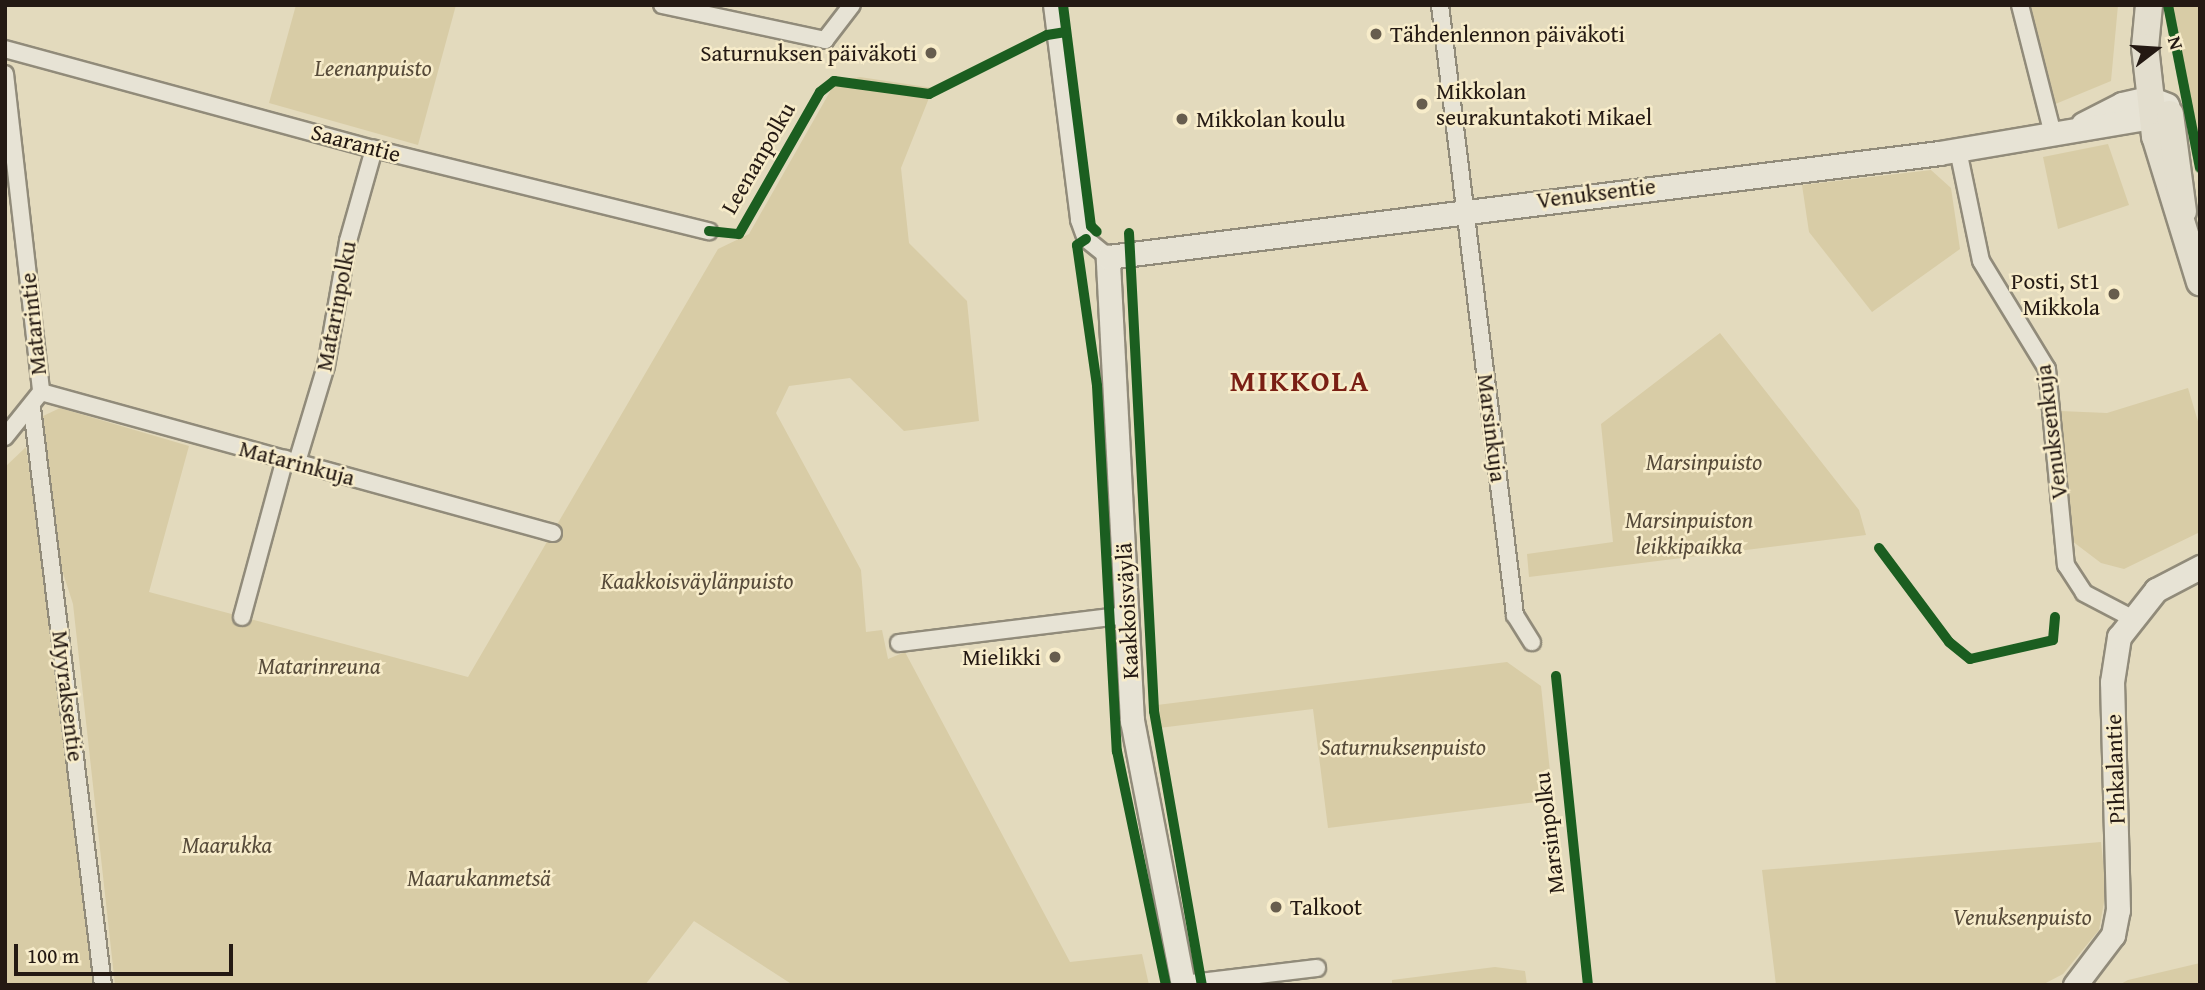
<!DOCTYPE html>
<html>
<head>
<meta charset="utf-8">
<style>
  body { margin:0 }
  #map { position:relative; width:2205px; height:990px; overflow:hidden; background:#e3dabd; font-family:"Gentium Book Plus",serif }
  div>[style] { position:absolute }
  .green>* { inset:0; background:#d8cca6 }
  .roads { filter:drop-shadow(2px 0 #918b7a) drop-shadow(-2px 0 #918b7a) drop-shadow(0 2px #918b7a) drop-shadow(0 -2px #918b7a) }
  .street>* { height:16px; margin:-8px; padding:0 8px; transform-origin:8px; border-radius:8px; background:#e7e3d5 }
  .secondary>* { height:23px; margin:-11.5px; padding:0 11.5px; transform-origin:11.5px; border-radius:11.5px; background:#e7e3d5 }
  .primary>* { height:26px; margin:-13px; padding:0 13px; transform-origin:13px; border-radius:13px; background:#e3dece }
  .cycleway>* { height:10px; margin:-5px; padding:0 5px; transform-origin:5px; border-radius:5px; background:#1b5e20 }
  .dots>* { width:19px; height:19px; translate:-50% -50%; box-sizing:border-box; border:4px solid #f7ecca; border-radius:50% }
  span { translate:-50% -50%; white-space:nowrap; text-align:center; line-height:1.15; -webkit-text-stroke:5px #f7ecca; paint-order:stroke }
  .poi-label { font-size:23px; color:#241913 }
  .left { translate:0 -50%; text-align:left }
  .right { translate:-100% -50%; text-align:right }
  .park-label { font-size:23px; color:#574b3a; font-style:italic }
  .street-label { font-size:23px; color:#241913 }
  .district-label { font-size:30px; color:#7a1f14; font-weight:700; letter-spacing:2px }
  .frame { position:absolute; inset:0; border:7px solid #241913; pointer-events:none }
  .north { position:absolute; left:2121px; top:14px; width:70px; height:70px; -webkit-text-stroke:5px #f7ecca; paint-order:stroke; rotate:73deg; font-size:19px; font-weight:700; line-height:28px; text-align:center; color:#241913 }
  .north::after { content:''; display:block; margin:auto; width:24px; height:32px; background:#241913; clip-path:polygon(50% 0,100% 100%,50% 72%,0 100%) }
  .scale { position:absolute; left:14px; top:944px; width:219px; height:32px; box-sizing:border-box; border:4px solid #241913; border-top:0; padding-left:9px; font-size:21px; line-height:24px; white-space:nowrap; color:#241913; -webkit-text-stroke:5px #f7ecca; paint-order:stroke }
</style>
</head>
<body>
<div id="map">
  <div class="green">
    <div style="clip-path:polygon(296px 5px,456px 5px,418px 145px,269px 103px)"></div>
    <div style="clip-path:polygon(2027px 5px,2118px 5px,2111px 81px,2053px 105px)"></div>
    <div style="clip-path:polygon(2169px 5px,2200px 5px,2200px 150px,2186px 93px)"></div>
    <div style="clip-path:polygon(860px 77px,933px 88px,901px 168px,909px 243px,967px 301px,979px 421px,904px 431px,850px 378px,789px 386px,776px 413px,861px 570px,866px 632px,882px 630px,888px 659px,905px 652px,1070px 962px,1142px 954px,1149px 985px,793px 985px,694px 921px,645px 985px,115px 985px,73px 604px,61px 567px,41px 417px,60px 408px,189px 446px,149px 592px,468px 677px,718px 249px,749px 234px,836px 81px)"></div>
    <div style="clip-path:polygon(2108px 144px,2129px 205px,2058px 229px,2043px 157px)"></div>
    <div style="clip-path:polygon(1931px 170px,1951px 188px,1960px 249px,1872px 312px,1809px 232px,1802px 185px)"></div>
    <div style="clip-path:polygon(1720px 333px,1859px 510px,1866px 535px,1529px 577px,1527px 554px,1613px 542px,1601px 424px)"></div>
    <div style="clip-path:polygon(2188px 388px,2200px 428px,2200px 532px,2124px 569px,2101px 563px,2072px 541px,2060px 411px,2107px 413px)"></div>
    <div style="clip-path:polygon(26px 447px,81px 832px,95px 985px,5px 985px,5px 467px)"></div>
    <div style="clip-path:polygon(1507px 662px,1541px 686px,1553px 800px,1328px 828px,1313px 709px,1159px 728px,1157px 705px)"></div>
    <div style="clip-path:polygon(2101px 842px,2106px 891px,2099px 930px,2063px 974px,2042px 985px,1776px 985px,1762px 870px)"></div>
    <div style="clip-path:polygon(2200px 963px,2200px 985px,2119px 985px,2128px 980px)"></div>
    <div style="clip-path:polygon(1495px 967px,1525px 971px,1527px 985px,1392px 985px,1392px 980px)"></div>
  </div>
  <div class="roads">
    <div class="street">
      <div style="left:662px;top:5px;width:167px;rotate:12.1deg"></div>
      <div style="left:825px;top:40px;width:44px;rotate:-52.4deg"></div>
      <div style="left:1052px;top:5px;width:217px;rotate:82.8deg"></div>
      <div style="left:1079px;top:220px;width:20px;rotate:70deg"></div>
      <div style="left:1086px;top:239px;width:28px;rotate:39deg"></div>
      <div style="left:1440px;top:5px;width:615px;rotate:82.99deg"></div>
      <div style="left:1515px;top:615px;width:32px;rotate:58deg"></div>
      <div style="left:2020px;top:5px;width:130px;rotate:75.7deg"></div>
      <div style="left:5px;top:49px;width:382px;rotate:15.2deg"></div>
      <div style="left:374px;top:149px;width:345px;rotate:13.8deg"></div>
      <div style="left:5px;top:74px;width:320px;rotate:83.5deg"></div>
      <div style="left:41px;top:392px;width:58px;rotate:128.7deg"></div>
      <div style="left:1958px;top:150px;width:113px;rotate:78.3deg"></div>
      <div style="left:1981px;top:261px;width:127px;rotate:58.6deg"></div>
      <div style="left:2047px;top:369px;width:197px;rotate:84.5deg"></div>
      <div style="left:2066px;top:565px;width:33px;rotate:57deg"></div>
      <div style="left:2084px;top:593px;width:52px;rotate:27.6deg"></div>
      <div style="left:41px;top:392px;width:531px;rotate:15.4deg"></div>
      <div style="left:32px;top:408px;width:581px;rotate:82.99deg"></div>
      <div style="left:297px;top:462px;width:100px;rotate:-73.2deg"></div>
      <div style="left:326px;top:366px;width:127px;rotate:-80deg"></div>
      <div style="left:348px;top:241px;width:96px;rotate:-74.2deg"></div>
      <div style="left:242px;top:617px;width:164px;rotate:-74.8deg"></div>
      <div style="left:899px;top:643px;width:230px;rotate:-7deg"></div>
      <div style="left:1183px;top:984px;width:135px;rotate:-6.8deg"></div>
    </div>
    <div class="secondary">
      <div style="left:2083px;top:124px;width:44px;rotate:-27.1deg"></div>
      <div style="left:2122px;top:104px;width:28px;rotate:-13deg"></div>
      <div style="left:2149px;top:98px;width:19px;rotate:21deg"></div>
      <div style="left:1183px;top:985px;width:269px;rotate:-100.9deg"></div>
      <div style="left:1132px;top:721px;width:465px;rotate:-93deg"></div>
      <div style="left:1108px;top:257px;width:837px;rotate:-7.13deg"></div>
      <div style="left:1939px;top:153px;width:216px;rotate:-9.6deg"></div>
      <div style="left:2152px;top:117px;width:19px;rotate:-36deg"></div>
      <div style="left:2075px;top:985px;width:63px;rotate:-52.8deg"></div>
      <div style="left:2113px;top:935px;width:25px;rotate:-79deg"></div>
      <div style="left:2118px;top:910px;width:228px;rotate:-91.5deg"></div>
      <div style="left:2112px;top:682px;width:46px;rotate:-81.2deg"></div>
      <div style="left:2119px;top:637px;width:60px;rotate:-51.8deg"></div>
      <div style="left:2156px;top:590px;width:50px;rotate:-27.6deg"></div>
    </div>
    <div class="primary">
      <div style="left:2149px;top:5px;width:42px;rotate:95.4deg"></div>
      <div style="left:2145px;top:47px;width:90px;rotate:83.6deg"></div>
      <div style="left:2155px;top:136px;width:153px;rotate:72.9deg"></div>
      <div style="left:2170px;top:114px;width:98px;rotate:82.4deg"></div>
    </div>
  </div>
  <div class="cycleway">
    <div style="left:1063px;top:5px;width:223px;rotate:82.8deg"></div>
    <div style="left:1091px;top:226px;width:8px;rotate:45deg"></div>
    <div style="left:2168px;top:5px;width:166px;rotate:78.9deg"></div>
    <div style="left:834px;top:81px;width:96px;rotate:7.8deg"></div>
    <div style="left:929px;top:94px;width:132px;rotate:-26.6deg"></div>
    <div style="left:1047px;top:35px;width:19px;rotate:-9deg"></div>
    <div style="left:709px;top:231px;width:30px;rotate:6deg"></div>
    <div style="left:739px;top:234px;width:163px;rotate:-60.3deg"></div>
    <div style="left:820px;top:92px;width:18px;rotate:-38deg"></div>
    <div style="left:1129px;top:233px;width:479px;rotate:87deg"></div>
    <div style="left:1154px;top:711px;width:278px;rotate:80.1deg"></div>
    <div style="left:1086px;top:239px;width:11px;rotate:146deg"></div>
    <div style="left:1077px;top:245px;width:142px;rotate:81.9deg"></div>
    <div style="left:1097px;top:386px;width:366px;rotate:86.9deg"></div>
    <div style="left:1117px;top:751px;width:239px;rotate:78.2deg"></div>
    <div style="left:1879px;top:548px;width:117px;rotate:53.3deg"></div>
    <div style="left:1949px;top:642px;width:27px;rotate:39deg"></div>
    <div style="left:1970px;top:659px;width:85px;rotate:-12.9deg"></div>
    <div style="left:2053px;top:640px;width:23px;rotate:-85deg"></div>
    <div style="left:1556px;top:676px;width:311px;rotate:84.1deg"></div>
  </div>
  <div class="dots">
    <div style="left:1376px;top:34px;background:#675d4e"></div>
    <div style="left:931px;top:53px;background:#675d4e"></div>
    <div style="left:1422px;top:104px;background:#675d4e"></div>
    <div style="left:1182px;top:119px;background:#675d4e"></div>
    <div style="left:2114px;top:294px;background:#675d4e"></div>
    <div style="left:1055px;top:657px;background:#675d4e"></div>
    <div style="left:1276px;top:907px;background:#675d4e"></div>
  </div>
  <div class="poi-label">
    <span class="left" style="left:1390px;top:34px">Tähdenlennon päiväkoti</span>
    <span class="right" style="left:917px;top:53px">Saturnuksen päiväkoti</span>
    <span class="left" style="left:1436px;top:104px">Mikkolan<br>seurakuntakoti Mikael</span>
    <span class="left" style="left:1196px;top:119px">Mikkolan koulu</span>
    <span class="right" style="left:2100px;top:294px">Posti, St1<br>Mikkola</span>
    <span class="right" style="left:1041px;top:657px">Mielikki</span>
    <span class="left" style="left:1290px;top:907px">Talkoot</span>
  </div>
  <div class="park-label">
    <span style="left:373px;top:68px">Leenanpuisto</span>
    <span style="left:1704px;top:462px">Marsinpuisto</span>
    <span style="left:1689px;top:533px">Marsinpuiston<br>leikkipaikka</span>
    <span style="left:697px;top:581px">Kaakkoisväylänpuisto</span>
    <span style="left:319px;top:666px">Matarinreuna</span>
    <span style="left:1403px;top:747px">Saturnuksenpuisto</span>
    <span style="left:227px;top:845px">Maarukka</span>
    <span style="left:479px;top:878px">Maarukanmetsä</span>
    <span style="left:2022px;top:917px">Venuksenpuisto</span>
  </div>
  <div class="street-label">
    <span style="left:356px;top:143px;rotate:15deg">Saarantie</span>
    <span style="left:758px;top:158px;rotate:-60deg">Leenanpolku</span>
    <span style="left:1596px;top:193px;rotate:-7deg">Venuksentie</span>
    <span style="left:336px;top:306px;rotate:-79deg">Matarinpolku</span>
    <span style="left:33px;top:324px;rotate:-96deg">Matarintie</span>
    <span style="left:1492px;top:428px;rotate:83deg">Marsinkuja</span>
    <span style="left:2051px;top:432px;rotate:-97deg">Venuksenkuja</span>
    <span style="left:297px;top:463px;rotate:15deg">Matarinkuja</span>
    <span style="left:1127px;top:611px;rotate:-93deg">Kaakkoisväylä</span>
    <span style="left:68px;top:696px;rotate:83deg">Myyraksentie</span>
    <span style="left:2115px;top:769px;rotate:-92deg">Pihkalantie</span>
    <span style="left:1549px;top:833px;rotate:-97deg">Marsinpolku</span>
  </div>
  <div class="district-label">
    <span style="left:1300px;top:380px">MIKKOLA</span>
  </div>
  <div class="frame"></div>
  <div class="north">N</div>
  <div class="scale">100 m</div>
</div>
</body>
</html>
